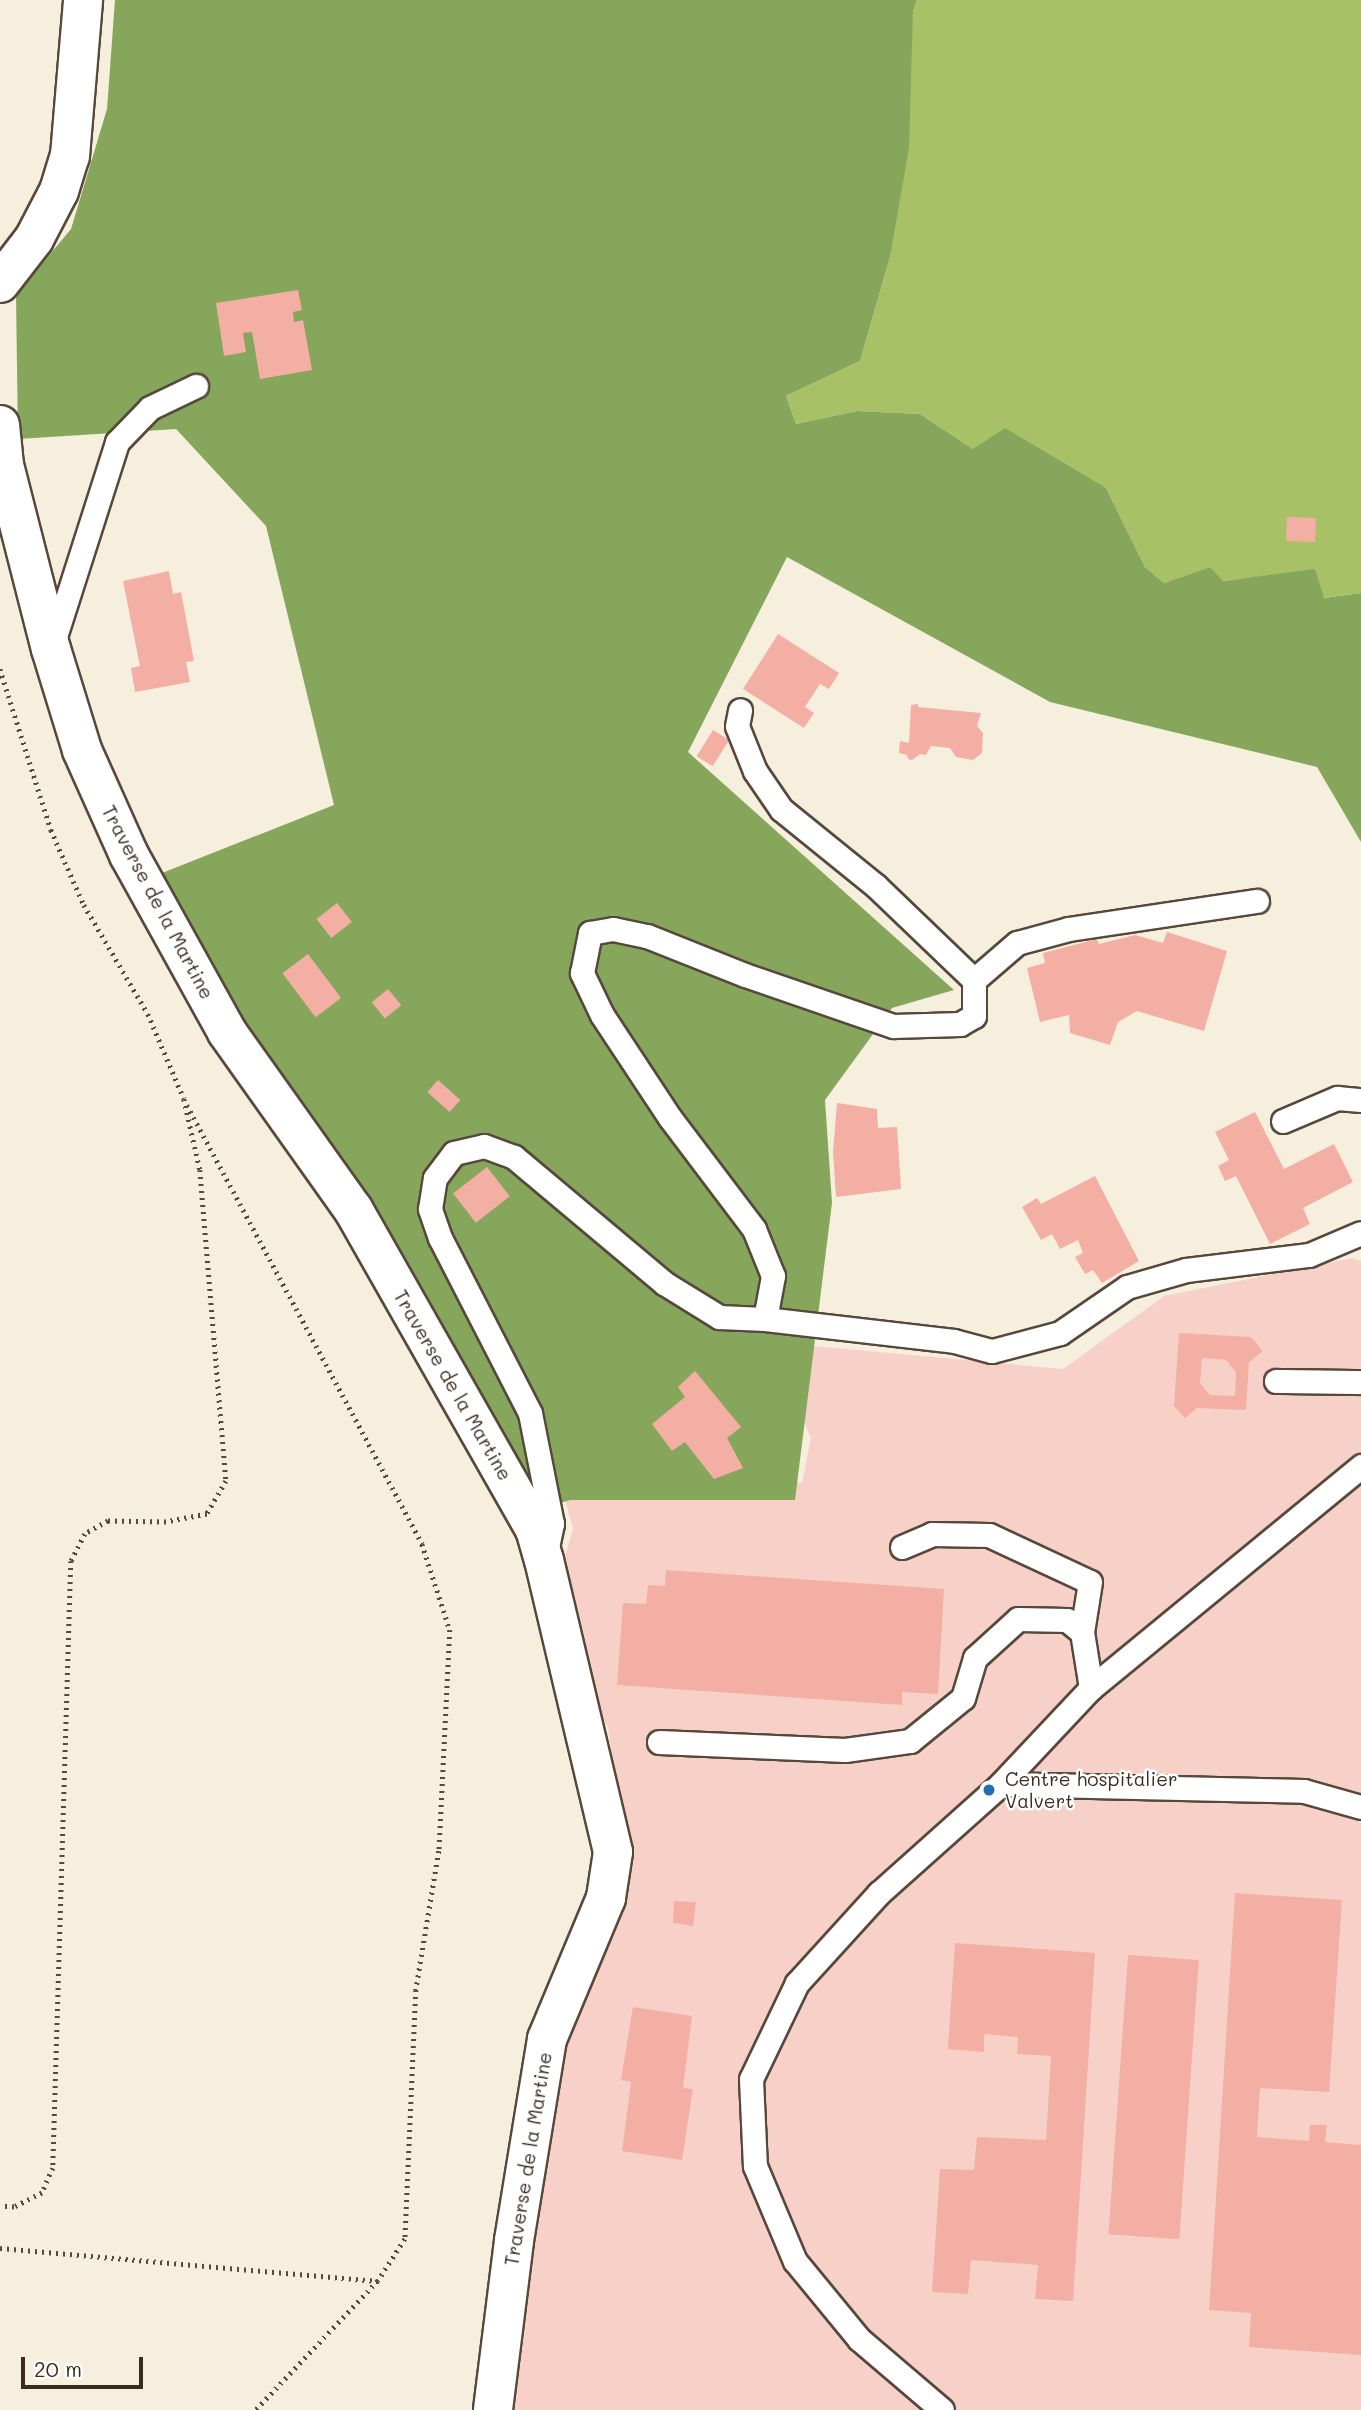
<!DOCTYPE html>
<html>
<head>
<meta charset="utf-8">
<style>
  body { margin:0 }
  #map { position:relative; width:1361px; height:2410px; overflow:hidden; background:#f7efde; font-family:Mali,sans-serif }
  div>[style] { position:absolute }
  .built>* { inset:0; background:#f7d1c7 }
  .green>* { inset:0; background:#a8c166 }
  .forest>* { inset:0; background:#86a75b }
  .building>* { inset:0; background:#f4afa4; transform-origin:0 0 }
  .path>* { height:4.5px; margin-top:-2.25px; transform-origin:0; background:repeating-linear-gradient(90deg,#57483b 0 2px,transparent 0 7px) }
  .roads { filter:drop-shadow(2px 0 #57483b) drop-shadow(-2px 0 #57483b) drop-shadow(0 2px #57483b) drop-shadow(0 -2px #57483b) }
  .service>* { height:23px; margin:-11.5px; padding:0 11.5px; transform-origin:11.5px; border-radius:11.5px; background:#fff }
  .minor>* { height:38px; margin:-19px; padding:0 19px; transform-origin:19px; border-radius:19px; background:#fff }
  .dots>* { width:19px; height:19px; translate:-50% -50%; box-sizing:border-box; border:4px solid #fff; border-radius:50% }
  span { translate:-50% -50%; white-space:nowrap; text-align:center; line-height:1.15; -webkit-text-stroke:5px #fff; paint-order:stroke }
  .street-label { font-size:19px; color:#3b2a1e }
  .poi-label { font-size:19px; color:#3b2a1e }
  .left { translate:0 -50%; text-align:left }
  .scale { position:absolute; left:21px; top:2357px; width:122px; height:32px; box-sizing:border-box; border:4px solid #3b2a1e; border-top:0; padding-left:9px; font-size:21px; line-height:24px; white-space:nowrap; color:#3b2a1e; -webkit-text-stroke:5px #fff; paint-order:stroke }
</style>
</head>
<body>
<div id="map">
  <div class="built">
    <div style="clip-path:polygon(1352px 1258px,1361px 1261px,1361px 2410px,505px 2410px,551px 2072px,625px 1851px,608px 1728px,585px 1686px,563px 1563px,573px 1529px,560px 1481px,802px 1483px,811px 1438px,788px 1384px,814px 1346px,1063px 1369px,1164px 1296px)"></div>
  </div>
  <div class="green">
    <div style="clip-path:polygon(917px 0,1361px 0,1361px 593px,1323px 598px,1315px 570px,1222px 581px,1210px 567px,1164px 583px,1145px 567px,1106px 488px,973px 449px,920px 414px,857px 411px,796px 424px,786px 396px,860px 361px,890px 257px,913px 12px)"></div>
  </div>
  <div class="forest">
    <div style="clip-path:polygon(115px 0,917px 0,913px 12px,909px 148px,890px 257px,860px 361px,786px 396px,796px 424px,857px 411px,920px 414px,973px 449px,1005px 428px,1106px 488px,1145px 567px,1164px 583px,1210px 567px,1223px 581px,1315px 569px,1324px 598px,1361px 593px,1361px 842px,1317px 767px,1050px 702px,787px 557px,688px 752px,954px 990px,892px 1008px,825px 1100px,832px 1203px,795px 1500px,570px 1500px,539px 1510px,220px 1002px,152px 877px,334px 805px,266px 526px,176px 429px,18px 439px,16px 295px,71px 229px,107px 109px)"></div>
  </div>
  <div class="building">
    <div style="clip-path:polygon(298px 290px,302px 310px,293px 312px,294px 322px,303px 320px,312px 370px,260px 379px,252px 332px,243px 333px,246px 352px,224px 356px,216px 303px)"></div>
    <div style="left:1287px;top:517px;width:29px;height:24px;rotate:2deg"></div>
    <div style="clip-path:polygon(169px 571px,173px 594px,181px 592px,194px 661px,186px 662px,190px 682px,135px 692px,131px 668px,140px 666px,123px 581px)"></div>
    <div style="clip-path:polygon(778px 634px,839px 673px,829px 689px,820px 684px,805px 707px,814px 713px,804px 728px,743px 689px)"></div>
    <div style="clip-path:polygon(918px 704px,918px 707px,981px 713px,977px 726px,983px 733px,982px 753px,973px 760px,956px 757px,950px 748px,931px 746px,926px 755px,920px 754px,912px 760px,908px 759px,907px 755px,899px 753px,900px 741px,909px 743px,911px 705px)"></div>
    <div style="left:713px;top:730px;width:19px;height:31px;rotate:32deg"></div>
    <div style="left:337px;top:903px;width:24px;height:26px;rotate:52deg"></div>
    <div style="clip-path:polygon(1167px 932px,1227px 951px,1204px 1031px,1137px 1011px,1118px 1022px,1110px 1045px,1070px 1033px,1069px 1015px,1040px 1022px,1027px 968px,1045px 963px,1043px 953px,1097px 939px,1099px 944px,1135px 935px,1163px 943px)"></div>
    <div style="left:308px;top:954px;width:55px;height:32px;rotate:53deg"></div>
    <div style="left:388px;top:989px;width:21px;height:21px;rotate:51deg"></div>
    <div style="left:438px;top:1080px;width:30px;height:16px;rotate:42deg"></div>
    <div style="clip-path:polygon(837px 1103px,877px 1109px,878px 1128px,897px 1127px,901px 1189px,836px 1197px,833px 1152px)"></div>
    <div style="clip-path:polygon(1255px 1112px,1284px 1169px,1334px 1144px,1353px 1182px,1303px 1208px,1310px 1224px,1270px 1244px,1236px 1176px,1225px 1181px,1218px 1166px,1229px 1160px,1215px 1132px)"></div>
    <div style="left:487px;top:1167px;width:37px;height:43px;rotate:52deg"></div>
    <div style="clip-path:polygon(1095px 1176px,1139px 1261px,1102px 1283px,1093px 1270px,1085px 1274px,1075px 1257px,1083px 1253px,1078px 1240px,1060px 1249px,1052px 1234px,1041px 1240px,1022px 1207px,1037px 1198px,1041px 1204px)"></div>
    <div style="clip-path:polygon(evenodd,1179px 1333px,1251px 1337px,1263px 1351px,1249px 1362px,1246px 1410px,1197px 1408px,1185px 1418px,1174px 1406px,1179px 1333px,1202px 1358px,1226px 1360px,1236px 1372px,1235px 1396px,1210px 1395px,1200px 1383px,1202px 1358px)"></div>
    <div style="clip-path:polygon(695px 1371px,741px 1427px,727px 1438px,743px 1468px,714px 1479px,685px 1442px,672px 1451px,652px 1424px,685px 1397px,678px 1387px)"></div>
    <div style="clip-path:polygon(666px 1570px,944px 1589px,938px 1694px,902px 1692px,902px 1705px,617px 1685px,623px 1603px,646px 1604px,648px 1585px,665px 1586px)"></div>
    <div style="clip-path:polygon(1235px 1893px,1342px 1900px,1329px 2092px,1260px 2088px,1257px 2137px,1309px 2141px,1310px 2125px,1327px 2125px,1325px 2142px,1361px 2145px,1361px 2355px,1249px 2347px,1251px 2313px,1209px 2310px)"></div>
    <div style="clip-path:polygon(674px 1901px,696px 1902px,693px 1926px,673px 1923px)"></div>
    <div style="clip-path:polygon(955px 1943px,1095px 1953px,1073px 2301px,1035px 2299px,1038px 2265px,971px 2260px,968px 2294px,932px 2292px,940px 2169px,974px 2170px,977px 2137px,1046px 2140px,1051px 2056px,1017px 2054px,1018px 2037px,984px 2034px,984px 2052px,948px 2049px)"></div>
    <div style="left:1128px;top:1955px;width:71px;height:280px;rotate:4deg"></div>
    <div style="clip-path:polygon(633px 2007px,692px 2016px,683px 2088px,693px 2089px,682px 2160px,622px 2151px,631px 2082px,621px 2080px)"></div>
  </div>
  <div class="path">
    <div style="left:0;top:669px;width:169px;rotate:72.4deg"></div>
    <div style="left:51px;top:830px;width:82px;rotate:66.3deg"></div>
    <div style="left:84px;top:905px;width:126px;rotate:59.6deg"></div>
    <div style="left:148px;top:1014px;width:92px;rotate:67deg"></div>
    <div style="left:184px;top:1099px;width:73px;rotate:77.3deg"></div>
    <div style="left:200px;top:1170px;width:312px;rotate:85.2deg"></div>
    <div style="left:226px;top:1481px;width:38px;rotate:120deg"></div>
    <div style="left:207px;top:1514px;width:42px;rotate:169deg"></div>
    <div style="left:166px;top:1522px;width:58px;rotate:-179deg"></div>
    <div style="left:108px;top:1521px;width:26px;rotate:151deg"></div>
    <div style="left:85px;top:1534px;width:30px;rotate:117deg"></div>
    <div style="left:71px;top:1561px;width:607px;rotate:91.7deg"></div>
    <div style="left:53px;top:2168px;width:27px;rotate:114deg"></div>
    <div style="left:42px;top:2193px;width:31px;rotate:153deg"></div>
    <div style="left:14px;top:2207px;width:14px;rotate:-176deg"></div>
    <div style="left:187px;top:1105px;width:498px;rotate:61.8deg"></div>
    <div style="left:422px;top:1544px;width:90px;rotate:72deg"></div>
    <div style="left:450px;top:1630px;width:221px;rotate:92.8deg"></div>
    <div style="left:439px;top:1851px;width:141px;rotate:99.4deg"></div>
    <div style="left:416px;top:1990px;width:249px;rotate:92.5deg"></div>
    <div style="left:405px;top:2239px;width:50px;rotate:122.7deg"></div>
    <div style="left:378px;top:2281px;width:178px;rotate:133.4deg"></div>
    <div style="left:0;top:2248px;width:379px;rotate:5deg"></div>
  </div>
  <div class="roads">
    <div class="service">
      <div style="left:52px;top:646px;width:214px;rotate:-72.3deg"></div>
      <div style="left:117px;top:442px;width:47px;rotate:-45.9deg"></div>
      <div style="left:150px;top:408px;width:51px;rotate:-25.6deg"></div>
      <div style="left:974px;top:980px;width:57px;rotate:-40.7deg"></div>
      <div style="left:1017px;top:943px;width:54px;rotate:-15.1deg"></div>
      <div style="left:1069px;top:929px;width:190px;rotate:-8.5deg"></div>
      <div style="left:1283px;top:1121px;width:59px;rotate:-23.1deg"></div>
      <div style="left:1337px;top:1098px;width:24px;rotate:5deg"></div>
      <div style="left:765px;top:1319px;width:190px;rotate:6.6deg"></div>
      <div style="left:954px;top:1341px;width:39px;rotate:15deg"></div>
      <div style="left:992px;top:1351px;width:70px;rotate:-14.8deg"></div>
      <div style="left:1060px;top:1333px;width:81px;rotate:-34.5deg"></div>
      <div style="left:1127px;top:1287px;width:61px;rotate:-16.1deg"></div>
      <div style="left:1186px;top:1270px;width:124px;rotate:-7deg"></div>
      <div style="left:1309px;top:1255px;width:56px;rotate:-22.9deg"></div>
      <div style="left:1276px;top:1381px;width:85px;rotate:0.7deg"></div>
      <div style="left:547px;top:1547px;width:24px;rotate:-78deg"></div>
      <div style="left:552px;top:1524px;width:113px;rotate:-101.2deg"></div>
      <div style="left:530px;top:1413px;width:197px;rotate:-117.2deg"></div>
      <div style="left:440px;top:1238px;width:31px;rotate:-109deg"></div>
      <div style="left:430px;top:1209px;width:31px;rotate:-81deg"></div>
      <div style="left:435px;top:1178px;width:31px;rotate:-53deg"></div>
      <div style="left:454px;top:1153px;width:31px;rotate:-13deg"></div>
      <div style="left:484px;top:1146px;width:32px;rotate:20deg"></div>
      <div style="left:514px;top:1157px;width:196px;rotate:40deg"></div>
      <div style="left:664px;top:1283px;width:65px;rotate:31.7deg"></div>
      <div style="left:719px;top:1317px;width:46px;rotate:2.5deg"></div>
      <div style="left:765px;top:1319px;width:44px;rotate:-79.5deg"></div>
      <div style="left:773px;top:1276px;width:51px;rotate:-112deg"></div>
      <div style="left:754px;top:1229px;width:139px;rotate:-127.1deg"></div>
      <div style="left:670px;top:1118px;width:123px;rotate:-123.4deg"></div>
      <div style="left:602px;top:1015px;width:47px;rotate:-115.5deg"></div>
      <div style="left:582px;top:973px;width:41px;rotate:-78.7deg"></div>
      <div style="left:590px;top:933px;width:23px;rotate:-10deg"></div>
      <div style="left:613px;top:929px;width:35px;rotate:12deg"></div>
      <div style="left:647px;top:936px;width:105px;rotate:21.7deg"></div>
      <div style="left:745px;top:975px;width:157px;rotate:19deg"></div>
      <div style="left:893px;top:1026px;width:67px;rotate:-1.7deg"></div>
      <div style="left:960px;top:1024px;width:16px;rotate:-30deg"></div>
      <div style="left:974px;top:1016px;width:36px;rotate:-90deg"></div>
      <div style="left:974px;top:980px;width:136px;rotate:-136.2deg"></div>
      <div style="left:876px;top:886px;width:122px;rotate:-141deg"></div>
      <div style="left:781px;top:809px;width:46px;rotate:-124.4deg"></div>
      <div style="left:755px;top:771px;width:48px;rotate:-111.8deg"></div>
      <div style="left:737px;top:726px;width:16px;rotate:-79deg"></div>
      <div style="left:902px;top:1547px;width:33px;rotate:-23deg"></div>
      <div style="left:932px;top:1534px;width:57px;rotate:1deg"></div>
      <div style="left:989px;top:1535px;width:111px;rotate:25deg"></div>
      <div style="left:1090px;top:1582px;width:51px;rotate:99.1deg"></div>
      <div style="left:1082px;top:1632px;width:57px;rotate:80.9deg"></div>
      <div style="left:1091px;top:1688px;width:132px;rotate:133.2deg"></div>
      <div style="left:1001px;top:1784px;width:164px;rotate:138.2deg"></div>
      <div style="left:879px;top:1893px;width:122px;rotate:132.3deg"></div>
      <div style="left:797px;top:1983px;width:106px;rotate:115.6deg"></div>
      <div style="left:751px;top:2079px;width:87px;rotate:87.4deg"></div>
      <div style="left:755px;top:2166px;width:103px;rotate:67.2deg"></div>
      <div style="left:795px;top:2261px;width:101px;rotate:50.6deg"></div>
      <div style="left:859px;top:2339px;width:109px;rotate:40.5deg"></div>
      <div style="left:1091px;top:1688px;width:350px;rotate:-39.4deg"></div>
      <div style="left:659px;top:1742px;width:186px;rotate:2.5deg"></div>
      <div style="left:845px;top:1750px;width:66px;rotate:-7.9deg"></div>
      <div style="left:910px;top:1741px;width:68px;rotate:-39.1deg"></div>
      <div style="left:963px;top:1698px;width:42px;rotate:-73.3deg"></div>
      <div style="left:975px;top:1658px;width:58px;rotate:-42.2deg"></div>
      <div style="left:1018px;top:1619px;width:49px;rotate:1.2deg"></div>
      <div style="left:1067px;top:1620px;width:19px;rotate:39deg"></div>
      <div style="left:1001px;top:1784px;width:303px;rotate:1.3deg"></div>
      <div style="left:1304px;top:1791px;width:59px;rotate:15.7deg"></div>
    </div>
    <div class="minor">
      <div style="left:0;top:283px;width:56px;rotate:-52.3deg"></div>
      <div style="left:34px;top:239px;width:54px;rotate:-62.5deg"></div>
      <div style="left:59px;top:191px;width:37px;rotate:-73deg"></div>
      <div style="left:70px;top:156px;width:157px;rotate:-85.2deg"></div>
      <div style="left:0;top:425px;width:40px;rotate:84.3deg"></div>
      <div style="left:4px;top:465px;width:190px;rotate:75.7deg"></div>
      <div style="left:51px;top:649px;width:106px;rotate:72.9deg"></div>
      <div style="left:82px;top:750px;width:115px;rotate:65.9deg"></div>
      <div style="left:129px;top:855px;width:202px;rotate:61deg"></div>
      <div style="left:227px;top:1032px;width:217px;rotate:54.6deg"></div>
      <div style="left:353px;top:1209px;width:368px;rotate:60.4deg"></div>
      <div style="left:535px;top:1529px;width:32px;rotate:74deg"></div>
      <div style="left:544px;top:1560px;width:300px;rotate:76.7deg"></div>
      <div style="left:613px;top:1852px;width:47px;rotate:98.7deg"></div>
      <div style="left:606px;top:1898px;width:153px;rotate:112.7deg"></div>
      <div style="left:547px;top:2039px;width:205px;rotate:99.3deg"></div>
      <div style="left:514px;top:2241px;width:170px;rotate:97.1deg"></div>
    </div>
  </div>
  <div class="dots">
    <div style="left:989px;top:1790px;background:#1f6fb2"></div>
  </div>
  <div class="street-label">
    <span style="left:158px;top:902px;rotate:62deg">Traverse de la Martine</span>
    <span style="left:453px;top:1385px;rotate:60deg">Traverse de la Martine</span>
    <span style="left:528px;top:2159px;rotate:-81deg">Traverse de la Martine</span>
  </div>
  <div class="poi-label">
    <span class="left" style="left:1005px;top:1790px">Centre hospitalier<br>Valvert</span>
  </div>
  <div class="scale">20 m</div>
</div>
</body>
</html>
